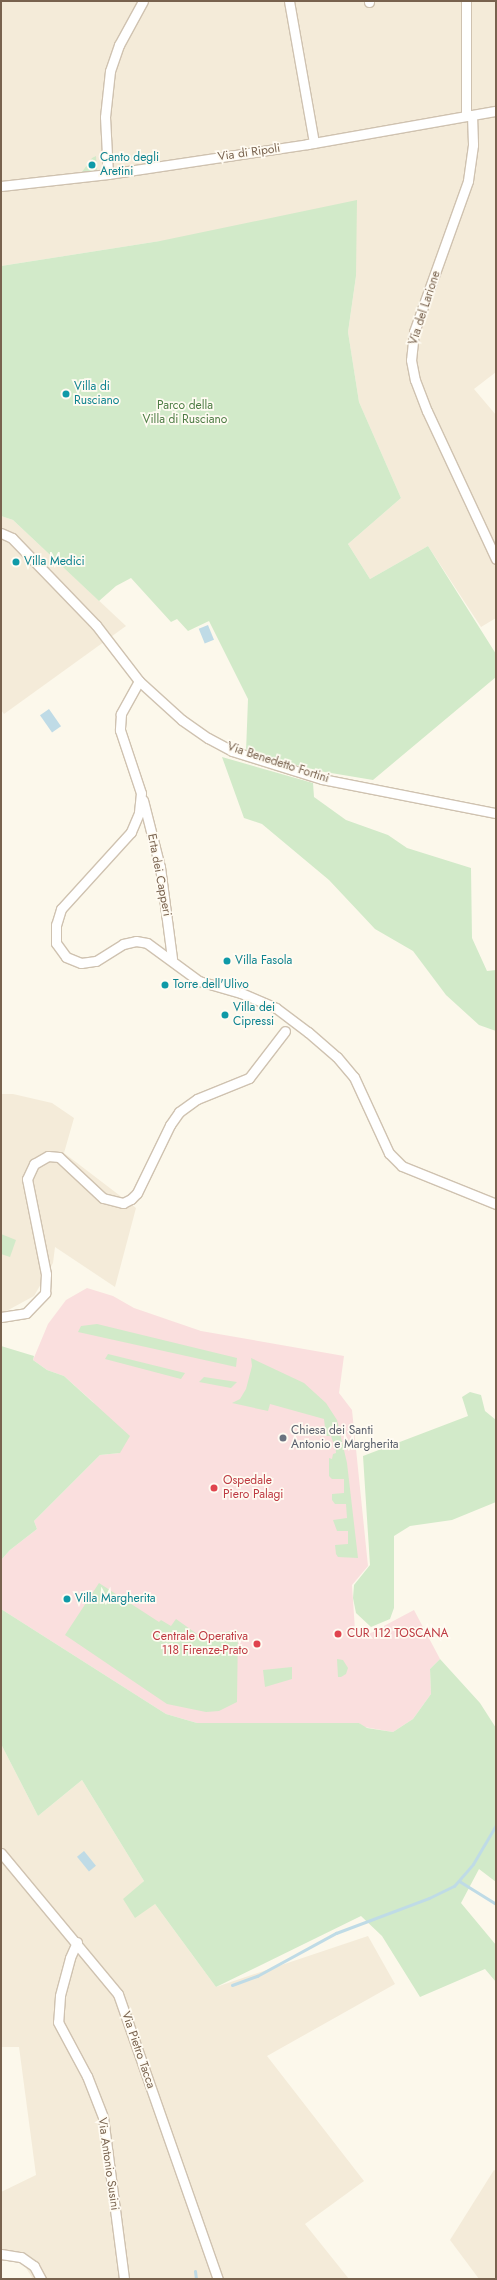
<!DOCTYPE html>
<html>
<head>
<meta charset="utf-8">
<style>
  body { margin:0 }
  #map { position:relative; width:497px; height:2280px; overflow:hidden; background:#fcf8eb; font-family:Jost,sans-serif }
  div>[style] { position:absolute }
  .residential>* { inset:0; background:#f4ebd9 }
  .medical>* { inset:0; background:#fadfde }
  .green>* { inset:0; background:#d2eac9 }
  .water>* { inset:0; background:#bfdbe6; transform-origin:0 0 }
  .stream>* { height:3px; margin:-1.5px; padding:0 1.5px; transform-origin:1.5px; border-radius:1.5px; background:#bfdbe6 }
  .roads { filter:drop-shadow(1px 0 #cfc2b0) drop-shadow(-1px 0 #cfc2b0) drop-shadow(0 1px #cfc2b0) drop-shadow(0 -1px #cfc2b0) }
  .street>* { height:9px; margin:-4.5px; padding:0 4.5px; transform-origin:4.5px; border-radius:4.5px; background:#fff }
  .dots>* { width:11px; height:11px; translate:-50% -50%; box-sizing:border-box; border:2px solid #fffbf2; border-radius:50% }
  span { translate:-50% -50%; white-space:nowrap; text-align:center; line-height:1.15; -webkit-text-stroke:3.5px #fffbf2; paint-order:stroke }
  .street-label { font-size:12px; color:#78624e }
  .culture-label { font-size:12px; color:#0d838f }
  .left { translate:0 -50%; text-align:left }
  .park-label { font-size:12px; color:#4e7d45 }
  .worship-label { font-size:12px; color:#5b616d }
  .health-label { font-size:12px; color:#be3a42 }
  .right { translate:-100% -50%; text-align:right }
  .frame { position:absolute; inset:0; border:2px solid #78624e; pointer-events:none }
</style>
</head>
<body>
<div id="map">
  <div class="residential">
    <div style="clip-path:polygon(1px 1px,496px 1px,496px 372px,474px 389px,496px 415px,496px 618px,481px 627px,428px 546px,370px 579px,348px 544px,401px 498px,359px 402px,348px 332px,356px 276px,160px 241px,1px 266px)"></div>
    <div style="clip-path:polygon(1px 516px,13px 520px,126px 626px,4px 714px,1px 710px)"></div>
    <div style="clip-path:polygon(1px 1094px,13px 1094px,52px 1103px,74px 1118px,64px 1153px,136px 1208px,115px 1287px,55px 1247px,53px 1263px,34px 1296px,1px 1314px)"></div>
    <div style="clip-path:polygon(1px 1744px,38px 1816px,82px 1780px,144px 1881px,123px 1900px,155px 1904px,216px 1987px,368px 1936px,395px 1984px,267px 2056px,364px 2181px,305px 2224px,349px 2279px,33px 2279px,24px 2265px,9px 2258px,1px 2259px,1px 2192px,36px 2175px,19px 2047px,1px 2047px)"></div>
    <div style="clip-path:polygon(494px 2170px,496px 2171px,496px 2279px,479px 2279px,450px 2240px)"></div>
  </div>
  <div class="medical">
    <div style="clip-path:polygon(87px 1288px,113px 1296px,134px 1308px,201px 1331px,344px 1356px,339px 1393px,352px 1410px,368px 1566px,352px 1585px,355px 1630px,365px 1636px,414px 1610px,440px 1659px,430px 1669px,431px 1694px,413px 1719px,393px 1732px,364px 1727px,359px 1723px,197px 1723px,166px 1714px,1px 1609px,1px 1560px,10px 1550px,37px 1529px,34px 1521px,100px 1455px,120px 1453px,93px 1402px,64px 1376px,47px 1370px,33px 1360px,48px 1324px,66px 1300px)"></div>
  </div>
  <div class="green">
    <div style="clip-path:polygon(96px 156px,97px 171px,82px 172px,92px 158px)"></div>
    <div style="clip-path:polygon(357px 200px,356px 276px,348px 332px,359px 402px,401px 498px,348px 544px,370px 579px,428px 546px,496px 654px,496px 677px,373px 780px,319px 771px,246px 752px,248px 699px,209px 621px,188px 631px,177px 619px,171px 622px,131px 578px,116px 586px,99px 601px,13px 520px,1px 516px,1px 266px,160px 241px)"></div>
    <div style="clip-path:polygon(222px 757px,313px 783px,314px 797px,346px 820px,388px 835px,407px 848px,471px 868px,472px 938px,487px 971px,496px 970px,496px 1031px,479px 1025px,446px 995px,413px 951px,375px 929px,329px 880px,262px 824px,244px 818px)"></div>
    <div style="clip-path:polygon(1px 1234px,16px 1240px,10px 1257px,1px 1254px)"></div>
    <div style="clip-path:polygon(97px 1324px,237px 1358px,236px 1367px,78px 1332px,81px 1326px)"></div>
    <div style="clip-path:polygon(1px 1346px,34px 1356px,33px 1360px,47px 1370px,64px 1376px,130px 1436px,120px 1453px,100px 1455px,34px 1521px,37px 1529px,10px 1550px,1px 1560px)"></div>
    <div style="clip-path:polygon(108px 1354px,185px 1373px,181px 1379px,105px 1359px)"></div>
    <div style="clip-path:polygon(251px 1358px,304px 1383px,326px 1403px,337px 1420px,347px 1463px,358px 1558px,338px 1557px,336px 1554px,335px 1545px,348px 1544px,348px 1531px,337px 1531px,333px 1520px,347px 1518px,346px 1504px,335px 1504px,332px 1500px,332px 1494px,344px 1493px,344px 1479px,332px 1479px,329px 1476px,329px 1458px,332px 1459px,333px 1454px,336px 1453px,335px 1442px,333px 1442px,331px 1436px,326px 1436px,324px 1419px,270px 1404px,268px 1411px,232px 1403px,240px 1399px,246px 1389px,252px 1366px)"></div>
    <div style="clip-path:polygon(204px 1377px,237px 1382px,231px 1388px,199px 1382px)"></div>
    <div style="clip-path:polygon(470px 1392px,481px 1395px,485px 1411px,496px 1420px,496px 1502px,452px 1520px,410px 1526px,394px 1536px,394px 1608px,390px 1619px,371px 1627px,356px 1613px,353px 1598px,354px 1585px,370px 1565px,363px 1456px,468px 1416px,462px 1397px)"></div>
    <div style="clip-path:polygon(99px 1583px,159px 1622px,161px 1620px,171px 1626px,176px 1619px,207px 1641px,214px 1634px,238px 1630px,237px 1702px,219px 1711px,206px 1712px,167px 1704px,65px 1635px)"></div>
    <div style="clip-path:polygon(1px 1609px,166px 1714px,197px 1723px,359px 1723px,367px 1728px,393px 1732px,413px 1719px,431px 1694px,430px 1669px,440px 1659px,480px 1703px,496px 1728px,496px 1882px,479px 1869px,461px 1903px,496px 1945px,496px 1982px,485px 1969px,420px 1997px,382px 1936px,361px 1916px,216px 1987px,155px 1904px,135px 1918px,123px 1899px,144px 1881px,82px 1780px,38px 1816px,1px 1744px)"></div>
    <div style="clip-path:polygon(337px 1659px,343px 1660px,348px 1668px,346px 1674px,341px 1677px,338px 1677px)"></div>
    <div style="clip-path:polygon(292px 1667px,292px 1679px,265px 1687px,263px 1670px)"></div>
  </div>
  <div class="water">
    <div style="left:208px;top:625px;width:16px;height:10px;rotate:68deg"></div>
    <div style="left:49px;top:709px;width:21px;height:11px;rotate:55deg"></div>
    <div style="left:84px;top:1851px;width:19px;height:9px;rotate:51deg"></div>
  </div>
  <div class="stream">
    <div style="left:459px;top:1881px;width:44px;rotate:31.9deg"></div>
    <div style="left:232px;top:1985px;width:27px;rotate:-20deg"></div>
    <div style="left:257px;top:1976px;width:90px;rotate:-28.6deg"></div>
    <div style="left:336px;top:1933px;width:99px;rotate:-20.6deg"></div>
    <div style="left:429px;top:1898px;width:28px;rotate:-26deg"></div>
    <div style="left:454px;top:1886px;width:29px;rotate:-49deg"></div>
    <div style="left:473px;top:1864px;width:45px;rotate:-59.5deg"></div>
    <div style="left:195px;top:2271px;width:8px;rotate:83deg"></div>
  </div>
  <div class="roads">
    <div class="street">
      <div style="left:289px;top:1px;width:144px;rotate:80deg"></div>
      <div style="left:369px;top:1px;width:1px;rotate:90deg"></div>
      <div style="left:472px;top:115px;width:30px;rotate:88deg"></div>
      <div style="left:473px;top:145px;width:36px;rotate:98deg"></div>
      <div style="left:468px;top:181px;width:160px;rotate:109.7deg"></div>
      <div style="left:414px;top:332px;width:28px;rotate:96deg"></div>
      <div style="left:411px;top:360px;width:20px;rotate:79deg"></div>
      <div style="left:415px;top:380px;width:33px;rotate:69deg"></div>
      <div style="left:427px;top:411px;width:163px;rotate:65deg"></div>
      <div style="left:466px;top:116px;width:115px;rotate:-90deg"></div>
      <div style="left:108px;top:174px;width:57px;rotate:-93deg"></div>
      <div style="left:105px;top:117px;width:46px;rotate:-83.8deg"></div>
      <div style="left:110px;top:71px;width:28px;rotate:-71deg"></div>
      <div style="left:119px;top:45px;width:50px;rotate:-61.4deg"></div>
      <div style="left:1px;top:186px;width:108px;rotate:-6.4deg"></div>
      <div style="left:108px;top:174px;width:202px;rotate:-8.5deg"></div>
      <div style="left:308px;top:144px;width:191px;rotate:-10deg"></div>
      <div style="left:1px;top:533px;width:12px;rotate:24deg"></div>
      <div style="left:12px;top:538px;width:121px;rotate:46deg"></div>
      <div style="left:96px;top:625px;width:71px;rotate:52.5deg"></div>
      <div style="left:139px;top:681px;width:58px;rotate:42.2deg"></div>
      <div style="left:182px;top:720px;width:32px;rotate:35deg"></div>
      <div style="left:208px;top:738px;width:27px;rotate:28deg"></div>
      <div style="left:232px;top:751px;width:94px;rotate:17.3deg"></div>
      <div style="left:322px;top:779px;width:177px;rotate:11.1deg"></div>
      <div style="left:139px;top:681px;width:38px;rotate:119deg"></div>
      <div style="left:121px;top:714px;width:16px;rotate:94deg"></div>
      <div style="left:120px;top:730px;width:66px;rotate:71.6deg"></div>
      <div style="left:141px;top:793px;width:20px;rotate:96deg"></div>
      <div style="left:139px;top:813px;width:21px;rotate:113deg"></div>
      <div style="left:131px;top:832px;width:104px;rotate:132.3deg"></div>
      <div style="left:61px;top:909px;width:17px;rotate:107deg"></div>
      <div style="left:56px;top:925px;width:18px;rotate:90deg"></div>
      <div style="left:56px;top:943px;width:17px;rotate:54deg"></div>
      <div style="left:66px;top:957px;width:16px;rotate:22deg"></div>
      <div style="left:81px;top:963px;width:15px;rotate:-8deg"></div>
      <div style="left:96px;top:961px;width:32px;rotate:-32deg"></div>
      <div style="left:123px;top:944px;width:13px;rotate:-13deg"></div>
      <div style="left:136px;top:941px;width:11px;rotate:10deg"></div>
      <div style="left:147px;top:943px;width:64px;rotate:36.2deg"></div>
      <div style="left:199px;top:981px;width:44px;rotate:15.9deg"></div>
      <div style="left:241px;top:993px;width:38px;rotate:23deg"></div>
      <div style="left:276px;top:1008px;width:40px;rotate:37deg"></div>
      <div style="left:308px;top:1032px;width:38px;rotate:41deg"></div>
      <div style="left:337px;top:1057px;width:26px;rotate:50deg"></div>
      <div style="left:354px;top:1077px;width:84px;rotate:65.3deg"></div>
      <div style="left:389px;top:1153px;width:18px;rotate:45deg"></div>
      <div style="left:402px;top:1166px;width:101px;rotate:22deg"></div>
      <div style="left:143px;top:800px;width:69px;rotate:75.8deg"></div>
      <div style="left:160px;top:867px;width:92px;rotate:82.5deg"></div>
      <div style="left:1px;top:1317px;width:25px;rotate:-9deg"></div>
      <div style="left:26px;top:1313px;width:28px;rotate:-46deg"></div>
      <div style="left:45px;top:1293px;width:19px;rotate:-87deg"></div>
      <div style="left:46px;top:1274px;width:97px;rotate:-101.3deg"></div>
      <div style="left:27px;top:1179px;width:17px;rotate:-65deg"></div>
      <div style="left:34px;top:1164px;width:16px;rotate:-30deg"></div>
      <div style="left:48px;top:1156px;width:11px;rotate:5deg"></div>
      <div style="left:59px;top:1157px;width:60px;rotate:43deg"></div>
      <div style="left:103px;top:1198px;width:21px;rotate:14deg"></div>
      <div style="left:123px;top:1203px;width:9px;rotate:-27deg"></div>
      <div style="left:131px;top:1199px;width:8px;rotate:-45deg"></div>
      <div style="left:137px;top:1193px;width:76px;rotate:-64.1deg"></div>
      <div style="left:170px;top:1125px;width:16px;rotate:-55deg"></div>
      <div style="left:179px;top:1112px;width:22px;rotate:-36deg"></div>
      <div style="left:197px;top:1099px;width:56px;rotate:-22deg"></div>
      <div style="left:249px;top:1078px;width:59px;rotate:-52.5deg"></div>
      <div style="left:1px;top:1853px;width:183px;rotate:50.3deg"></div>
      <div style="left:118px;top:1994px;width:302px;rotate:70.7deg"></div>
      <div style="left:77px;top:1942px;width:17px;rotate:114deg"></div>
      <div style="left:70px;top:1958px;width:39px;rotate:105deg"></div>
      <div style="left:60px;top:1996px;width:26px;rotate:94deg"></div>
      <div style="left:58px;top:2022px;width:61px;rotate:61.8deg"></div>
      <div style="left:87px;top:2076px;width:44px;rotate:68.7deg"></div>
      <div style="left:103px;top:2117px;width:163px;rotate:82.6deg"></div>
      <div style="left:1px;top:2254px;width:20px;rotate:9deg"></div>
      <div style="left:21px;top:2257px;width:16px;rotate:35deg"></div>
      <div style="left:34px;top:2266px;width:15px;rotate:62deg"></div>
    </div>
  </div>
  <div class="dots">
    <div style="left:92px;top:165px;background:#0f9aa8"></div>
    <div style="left:66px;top:394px;background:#0f9aa8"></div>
    <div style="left:16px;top:562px;background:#0f9aa8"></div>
    <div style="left:227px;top:961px;background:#0f9aa8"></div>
    <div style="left:165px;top:985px;background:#0f9aa8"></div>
    <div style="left:225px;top:1015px;background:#0f9aa8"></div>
    <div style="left:283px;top:1438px;background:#6b7280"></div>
    <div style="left:214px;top:1488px;background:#e0444e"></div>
    <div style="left:67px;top:1599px;background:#0f9aa8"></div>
    <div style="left:338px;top:1634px;background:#e0444e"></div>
    <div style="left:257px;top:1644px;background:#e0444e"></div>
  </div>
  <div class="street-label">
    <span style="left:249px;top:153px;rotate:-8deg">Via di Ripoli</span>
    <span style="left:425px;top:308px;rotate:-72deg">Via del Larione</span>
    <span style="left:278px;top:763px;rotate:18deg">Via Benedetto Fortini</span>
    <span style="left:159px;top:875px;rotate:79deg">Erta dei Capperi</span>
    <span style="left:138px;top:2050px;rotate:71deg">Via Pietro Tacca</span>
    <span style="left:108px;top:2164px;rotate:82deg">Via Antonio Susini</span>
  </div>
  <div class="culture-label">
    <span class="left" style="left:100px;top:165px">Canto degli<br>Aretini</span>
    <span class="left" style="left:74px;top:394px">Villa di<br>Rusciano</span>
    <span class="left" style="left:24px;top:562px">Villa Medici</span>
    <span class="left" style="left:235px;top:961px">Villa Fasola</span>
    <span class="left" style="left:173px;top:985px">Torre dell'Ulivo</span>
    <span class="left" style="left:233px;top:1015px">Villa dei<br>Cipressi</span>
    <span class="left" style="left:75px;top:1599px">Villa Margherita</span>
  </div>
  <div class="park-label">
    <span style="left:185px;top:413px">Parco della<br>Villa di Rusciano</span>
  </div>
  <div class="worship-label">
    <span class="left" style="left:291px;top:1438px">Chiesa dei Santi<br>Antonio e Margherita</span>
  </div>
  <div class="health-label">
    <span class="left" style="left:223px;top:1488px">Ospedale<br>Piero Palagi</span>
    <span class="left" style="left:347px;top:1634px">CUR 112 TOSCANA</span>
    <span class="right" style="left:248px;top:1644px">Centrale Operativa<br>118 Firenze-Prato</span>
  </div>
  <div class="frame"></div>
</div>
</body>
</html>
